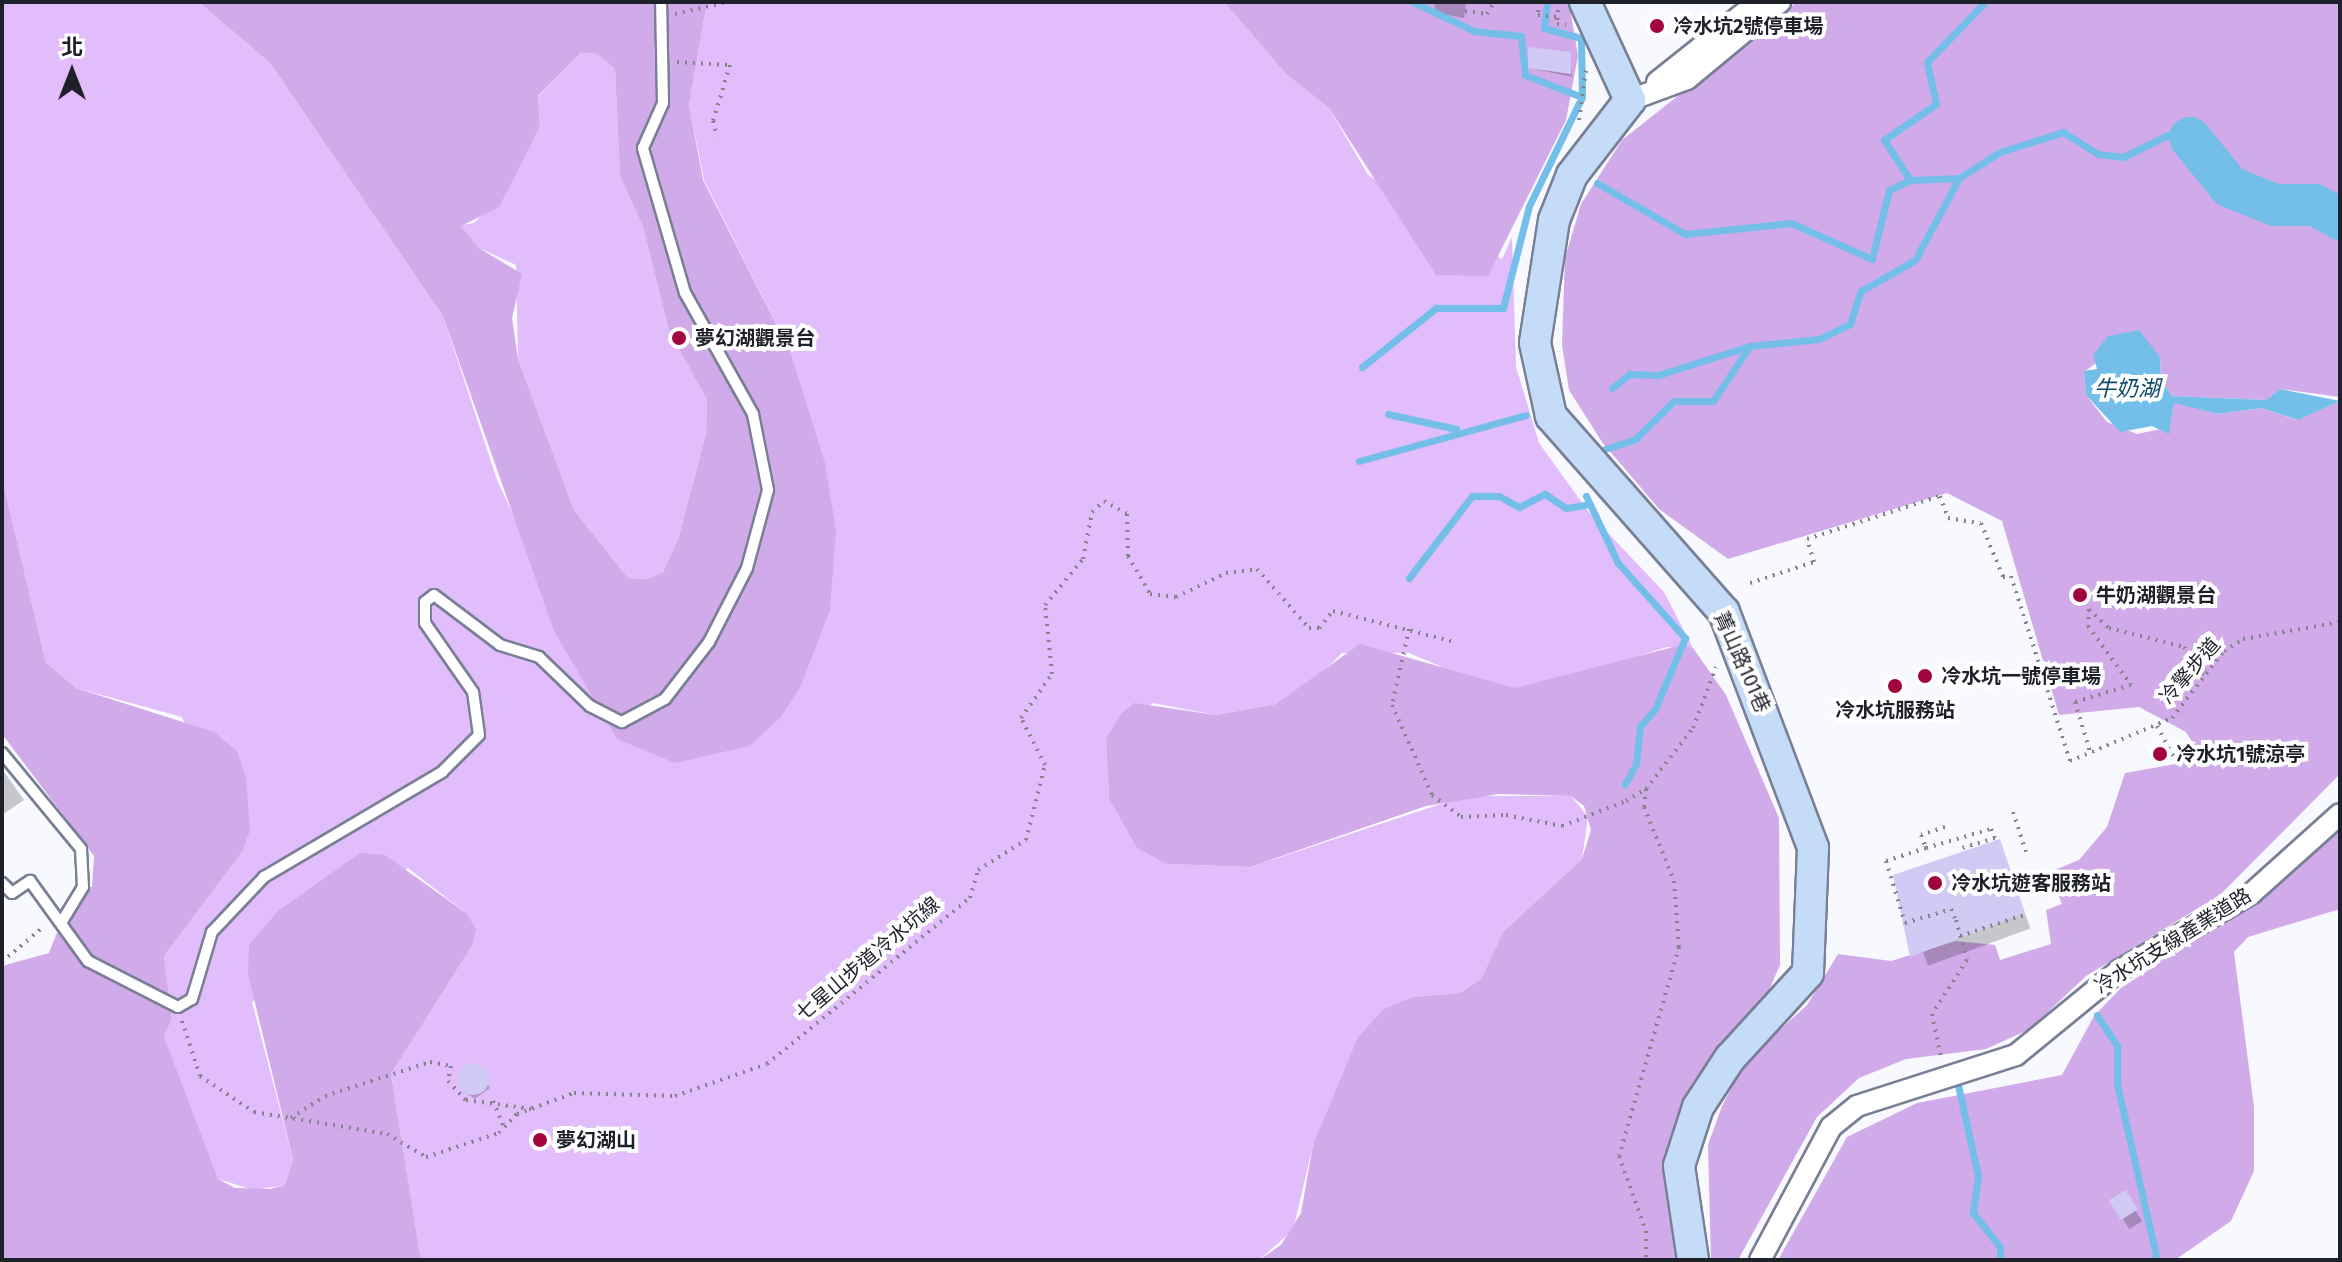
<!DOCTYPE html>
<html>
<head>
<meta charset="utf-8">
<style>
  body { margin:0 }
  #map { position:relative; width:2342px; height:1262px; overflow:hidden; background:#f8f9fe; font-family:"Fira Sans","Noto Sans TC",sans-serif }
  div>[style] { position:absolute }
  .green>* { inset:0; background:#e2bdfb }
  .forest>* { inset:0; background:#d0aae9 }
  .water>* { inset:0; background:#74bfe9 }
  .shadow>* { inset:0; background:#0003; transform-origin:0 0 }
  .stream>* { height:7px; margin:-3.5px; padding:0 3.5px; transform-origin:3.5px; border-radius:3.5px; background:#74bfe9 }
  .river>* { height:42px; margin:-21px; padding:0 21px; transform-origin:21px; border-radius:21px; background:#74bfe9 }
  .building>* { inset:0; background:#d1caf4; transform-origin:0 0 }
  .round { border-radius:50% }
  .path>* { height:4px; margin-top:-2px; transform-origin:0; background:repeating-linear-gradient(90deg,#82838b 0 2px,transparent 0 8px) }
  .roads { filter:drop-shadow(2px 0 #797f94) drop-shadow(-2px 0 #797f94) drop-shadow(0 2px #797f94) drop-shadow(0 -2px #797f94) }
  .lane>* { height:10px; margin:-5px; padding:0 5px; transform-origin:5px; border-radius:5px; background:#fff }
  .street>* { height:20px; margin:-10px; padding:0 10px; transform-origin:10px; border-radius:10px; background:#fff }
  .secondary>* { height:30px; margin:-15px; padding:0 15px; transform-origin:15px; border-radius:15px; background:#c5dcf8 }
  .dots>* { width:22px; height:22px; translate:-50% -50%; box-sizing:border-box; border:4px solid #fff; border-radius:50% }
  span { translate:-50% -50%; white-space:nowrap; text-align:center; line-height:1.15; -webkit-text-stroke:8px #fff; paint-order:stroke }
  .poi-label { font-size:20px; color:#1f212a; font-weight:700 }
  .left { translate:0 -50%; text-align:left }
  .street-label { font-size:20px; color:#1f212a }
  .water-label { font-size:22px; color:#0b4a66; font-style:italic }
  .frame { position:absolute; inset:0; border:4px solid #1f212a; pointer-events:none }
  .north { position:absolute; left:32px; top:32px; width:80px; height:80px; -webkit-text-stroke:6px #fff; paint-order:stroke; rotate:0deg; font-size:22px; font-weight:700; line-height:32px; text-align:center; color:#1f212a }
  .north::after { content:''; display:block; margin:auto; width:28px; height:36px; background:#1f212a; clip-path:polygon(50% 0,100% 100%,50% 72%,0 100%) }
</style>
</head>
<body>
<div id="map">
  <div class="green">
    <div style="clip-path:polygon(2px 2px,199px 2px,270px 63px,443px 316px,497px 480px,617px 739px,790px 351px,704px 180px,689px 105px,707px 2px,1224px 2px,1286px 74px,1329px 108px,1368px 175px,1502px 259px,1512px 237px,1516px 367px,1539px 443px,1591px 515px,1664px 592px,1693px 648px,1667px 647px,1544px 686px,1515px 688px,1485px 685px,1409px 653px,1342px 653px,1304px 690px,1276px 704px,1216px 715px,1153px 703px,1106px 739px,1109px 798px,1167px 864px,1250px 867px,1465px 796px,1571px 796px,1588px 817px,1582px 859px,1503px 932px,1481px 979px,1460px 993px,1413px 997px,1313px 1145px,1293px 1230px,1259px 1260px,421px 1260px,391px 1074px,472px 946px,466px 913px,408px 868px,252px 1002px,293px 1159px,285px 1185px,254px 1190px,218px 1179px,196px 1137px,164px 1037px,172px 1019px,164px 956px,242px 852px,182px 717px,76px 688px,46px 663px,2px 478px)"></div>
    <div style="clip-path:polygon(581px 53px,597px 54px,615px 69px,620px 176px,643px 227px,669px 331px,707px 400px,706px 434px,678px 539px,663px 572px,647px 579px,628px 578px,574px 510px,518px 359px,516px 265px,479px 248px,460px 225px,474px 223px,507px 189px,540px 127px,538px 97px)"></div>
  </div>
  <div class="forest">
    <div style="clip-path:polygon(evenodd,199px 2px,707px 2px,689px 105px,703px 180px,790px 351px,825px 463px,836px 530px,830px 610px,801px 685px,781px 717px,749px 746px,675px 763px,617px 739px,554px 631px,443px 316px,270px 63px,199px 2px,581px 53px,597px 54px,615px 69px,620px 176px,643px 227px,669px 331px,707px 400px,706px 434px,678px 539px,663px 572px,647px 579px,628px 578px,574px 510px,518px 359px,512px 318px,522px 274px,479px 248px,461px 226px,499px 207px,540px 127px,538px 96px,581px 53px)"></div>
    <div style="clip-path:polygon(1224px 2px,1569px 2px,1578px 56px,1566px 120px,1488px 276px,1436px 275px,1329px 108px,1286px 74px)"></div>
    <div style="clip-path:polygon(1797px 2px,2340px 2px,2340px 397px,2280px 389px,2266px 400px,2172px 396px,2161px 380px,2160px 357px,2100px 360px,2084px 372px,2086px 395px,2107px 422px,2137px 434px,2170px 427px,2174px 402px,2218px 414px,2261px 408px,2297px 420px,2340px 401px,2340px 774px,2220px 895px,2086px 976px,2030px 1029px,1986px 1049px,1906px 1059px,1859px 1078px,1817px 1117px,1738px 1260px,1711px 1260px,1708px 1145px,1722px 1106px,1745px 1062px,1807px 1005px,1838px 954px,1891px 961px,1956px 941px,1995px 945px,2000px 960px,2051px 944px,2046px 910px,2062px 904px,2050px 872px,2079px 860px,2107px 827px,2125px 773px,2181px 763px,2198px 751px,2186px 732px,2139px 707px,2059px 715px,2002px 521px,1947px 493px,1728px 559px,1659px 509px,1602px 442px,1569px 390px,1562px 345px,1565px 258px,1581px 204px,1622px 140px)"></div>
    <div style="clip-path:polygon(2px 478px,46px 663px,76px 688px,214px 732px,237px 751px,246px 777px,250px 830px,242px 852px,164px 956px,172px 1019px,164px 1037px,218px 1179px,235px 1188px,270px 1189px,285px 1185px,293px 1159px,248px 974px,249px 945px,278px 911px,360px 853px,385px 855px,466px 913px,476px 929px,472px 946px,391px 1074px,421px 1260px,2px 1260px,2px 966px,49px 953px,75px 887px,92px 887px,94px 856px,2px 734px)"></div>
    <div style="clip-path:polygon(1360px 644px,1515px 688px,1681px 645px,1693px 648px,1726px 695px,1779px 818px,1780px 965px,1766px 997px,1719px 1044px,1683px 1110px,1664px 1168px,1677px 1260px,1259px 1260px,1281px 1245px,1301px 1213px,1313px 1145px,1358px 1037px,1384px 1009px,1413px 997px,1460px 993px,1481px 979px,1503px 932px,1582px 859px,1591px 830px,1584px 806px,1571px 796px,1499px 794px,1426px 806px,1250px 867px,1167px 864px,1137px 848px,1109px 798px,1106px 739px,1122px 713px,1134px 703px,1216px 715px,1276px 704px)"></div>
    <div style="clip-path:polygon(2340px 826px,2340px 909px,2248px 937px,2234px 952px,2254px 1107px,2254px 1171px,2231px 1221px,2175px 1260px,1778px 1260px,1847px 1137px,1917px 1103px,2062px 1075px,2094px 1016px,2121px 988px,2260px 896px)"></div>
  </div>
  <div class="water">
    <div style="clip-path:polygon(2139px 330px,2160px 357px,2161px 380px,2172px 396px,2266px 400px,2280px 389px,2340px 401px,2298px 420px,2261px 408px,2218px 414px,2174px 403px,2169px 434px,2152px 426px,2120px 432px,2086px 395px,2084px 371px,2097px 369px,2093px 355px,2108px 336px)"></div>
  </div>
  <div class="shadow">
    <div style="clip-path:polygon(1434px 2px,1466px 2px,1464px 18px,1436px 13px)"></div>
    <div style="clip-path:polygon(1570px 54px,1572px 77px,1530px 68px)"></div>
    <div style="clip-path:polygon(2px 769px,24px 800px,2px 815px)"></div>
    <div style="left:1999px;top:842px;width:92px;height:109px;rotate:70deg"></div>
    <div style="clip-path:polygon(477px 1066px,490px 1088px,475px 1099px,464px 1092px,460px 1074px)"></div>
    <div style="left:2125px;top:1193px;width:33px;height:15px;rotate:59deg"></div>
  </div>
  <div class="stream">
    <div style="left:1413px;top:2px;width:68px;rotate:25.4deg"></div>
    <div style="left:1474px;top:31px;width:47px;rotate:6.1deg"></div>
    <div style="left:1521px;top:36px;width:39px;rotate:84deg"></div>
    <div style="left:1525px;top:75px;width:61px;rotate:21.1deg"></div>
    <div style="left:1985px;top:2px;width:83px;rotate:134deg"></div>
    <div style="left:1927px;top:62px;width:43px;rotate:77.9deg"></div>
    <div style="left:1936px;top:104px;width:63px;rotate:145.3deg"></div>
    <div style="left:1884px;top:140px;width:48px;rotate:57deg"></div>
    <div style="left:1910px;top:180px;width:49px;rotate:-2.3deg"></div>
    <div style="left:1959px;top:178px;width:49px;rotate:-32.4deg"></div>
    <div style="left:2000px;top:152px;width:66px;rotate:-17.6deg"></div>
    <div style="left:2063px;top:132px;width:41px;rotate:32.2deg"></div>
    <div style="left:2098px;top:154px;width:25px;rotate:7deg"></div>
    <div style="left:2123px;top:157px;width:50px;rotate:-26.1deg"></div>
    <div style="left:2168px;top:135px;width:22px;rotate:8deg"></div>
    <div style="left:1597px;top:183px;width:102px;rotate:30.1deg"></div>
    <div style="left:1685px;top:234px;width:107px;rotate:-5.9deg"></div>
    <div style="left:1791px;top:223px;width:89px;rotate:24deg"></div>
    <div style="left:1872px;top:259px;width:71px;rotate:-76.2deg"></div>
    <div style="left:1889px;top:190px;width:23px;rotate:-25deg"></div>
    <div style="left:1362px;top:367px;width:95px;rotate:-38.6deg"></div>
    <div style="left:1436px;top:308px;width:67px"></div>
    <div style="left:1503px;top:308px;width:105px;rotate:-75.7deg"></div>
    <div style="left:1529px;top:206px;width:121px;rotate:-64.1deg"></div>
    <div style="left:1582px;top:97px;width:59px;rotate:-91deg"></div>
    <div style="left:1581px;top:38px;width:38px;rotate:-165deg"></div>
    <div style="left:1544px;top:28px;width:26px;rotate:-83deg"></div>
    <div style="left:1612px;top:388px;width:23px;rotate:-38deg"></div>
    <div style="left:1630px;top:374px;width:28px;rotate:2deg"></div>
    <div style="left:1658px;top:375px;width:96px;rotate:-17.5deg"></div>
    <div style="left:1750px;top:346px;width:69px;rotate:-5.8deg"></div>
    <div style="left:1819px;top:339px;width:34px;rotate:-26deg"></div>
    <div style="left:1850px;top:324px;width:35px;rotate:-72deg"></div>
    <div style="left:1861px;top:291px;width:62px;rotate:-29.9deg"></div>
    <div style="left:1915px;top:260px;width:93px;rotate:-61.8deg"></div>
    <div style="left:1388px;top:414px;width:70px;rotate:12.4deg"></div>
    <div style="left:1605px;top:449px;width:32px;rotate:-18deg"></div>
    <div style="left:1635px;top:439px;width:54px;rotate:-44.3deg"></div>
    <div style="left:1674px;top:401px;width:39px"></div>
    <div style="left:1713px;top:401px;width:65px;rotate:-56.3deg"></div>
    <div style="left:1359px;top:461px;width:173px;rotate:-15.4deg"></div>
    <div style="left:1586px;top:496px;width:74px;rotate:64.5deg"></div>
    <div style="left:1618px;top:563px;width:101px;rotate:48.2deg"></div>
    <div style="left:1685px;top:638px;width:77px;rotate:112.9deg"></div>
    <div style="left:1655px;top:709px;width:23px;rotate:131deg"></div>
    <div style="left:1640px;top:726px;width:38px;rotate:96deg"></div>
    <div style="left:1636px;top:764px;width:23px;rotate:119deg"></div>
    <div style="left:1409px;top:578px;width:103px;rotate:-52.5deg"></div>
    <div style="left:1472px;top:496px;width:27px"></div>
    <div style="left:1499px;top:496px;width:23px;rotate:29deg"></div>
    <div style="left:1519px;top:507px;width:29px;rotate:-27deg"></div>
    <div style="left:1545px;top:494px;width:25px;rotate:34deg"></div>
    <div style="left:1566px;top:508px;width:19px;rotate:-9deg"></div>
    <div style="left:2097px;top:1015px;width:37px;rotate:57deg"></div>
    <div style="left:2117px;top:1046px;width:38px;rotate:90deg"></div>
    <div style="left:2117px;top:1084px;width:180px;rotate:77.2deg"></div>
    <div style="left:1958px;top:1085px;width:93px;rotate:77.6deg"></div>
    <div style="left:1978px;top:1176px;width:37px;rotate:98deg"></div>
    <div style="left:1973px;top:1213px;width:43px;rotate:51.5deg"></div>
    <div style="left:2000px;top:1247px;width:13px;rotate:90deg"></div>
  </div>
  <div class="river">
    <div style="left:2190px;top:138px;width:63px;rotate:50.8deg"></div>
    <div style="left:2230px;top:187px;width:48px;rotate:21.8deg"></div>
    <div style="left:2275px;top:205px;width:40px"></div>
    <div style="left:2315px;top:205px;width:29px;rotate:29deg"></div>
  </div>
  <div class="building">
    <div style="clip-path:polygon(1528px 47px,1571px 52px,1571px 74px,1528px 68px)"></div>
    <div style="clip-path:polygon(2000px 839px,2025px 913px,1910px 957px,1893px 875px)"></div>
    <div class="round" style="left:457px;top:1063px;width:32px;height:32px"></div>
    <div style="left:2126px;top:1190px;width:23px;height:20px;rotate:59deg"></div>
  </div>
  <div class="path">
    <div style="left:1539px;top:2px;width:13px;rotate:94deg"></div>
    <div style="left:1538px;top:15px;width:19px;rotate:6deg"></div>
    <div style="left:1558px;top:10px;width:14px;rotate:94deg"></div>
    <div style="left:1557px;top:24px;width:9px;rotate:6deg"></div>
    <div style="left:1465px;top:11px;width:22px;rotate:8deg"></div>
    <div style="left:1487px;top:14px;width:14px;rotate:-60deg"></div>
    <div style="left:675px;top:14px;width:53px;rotate:-13deg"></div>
    <div style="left:677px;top:62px;width:53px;rotate:3.2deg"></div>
    <div style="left:730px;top:65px;width:59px;rotate:106.9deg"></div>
    <div style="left:713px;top:121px;width:16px;rotate:75deg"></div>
    <div style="left:1579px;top:120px;width:50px;rotate:-82deg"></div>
    <div style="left:679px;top:338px;width:13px;rotate:-27deg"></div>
    <div style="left:1750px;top:583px;width:67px;rotate:-18.2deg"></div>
    <div style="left:1814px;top:562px;width:24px;rotate:-107deg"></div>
    <div style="left:1807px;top:539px;width:140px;rotate:-17.9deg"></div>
    <div style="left:1940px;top:496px;width:23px;rotate:70deg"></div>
    <div style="left:1948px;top:518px;width:33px;rotate:9deg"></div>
    <div style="left:1981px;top:523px;width:58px;rotate:67.8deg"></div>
    <div style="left:2003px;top:577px;width:8px;rotate:-7deg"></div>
    <div style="left:2011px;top:576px;width:194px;rotate:72.3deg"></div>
    <div style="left:2070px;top:761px;width:111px;rotate:-22.9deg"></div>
    <div style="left:2172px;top:718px;width:85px;rotate:-52.2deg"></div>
    <div style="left:2224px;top:651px;width:22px;rotate:-32deg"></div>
    <div style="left:2243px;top:639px;width:98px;rotate:-9.9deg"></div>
    <div style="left:2083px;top:604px;width:35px;rotate:43deg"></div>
    <div style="left:2109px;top:628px;width:77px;rotate:14.2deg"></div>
    <div style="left:2184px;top:647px;width:36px;rotate:56deg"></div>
    <div style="left:2089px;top:609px;width:17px;rotate:93deg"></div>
    <div style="left:2088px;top:626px;width:73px;rotate:53.9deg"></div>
    <div style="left:2131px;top:685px;width:59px;rotate:163.1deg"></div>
    <div style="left:2075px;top:702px;width:55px;rotate:73.2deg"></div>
    <div style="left:1409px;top:629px;width:78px;rotate:102.6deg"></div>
    <div style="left:1392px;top:705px;width:98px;rotate:66deg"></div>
    <div style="left:1432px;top:795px;width:36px;rotate:37deg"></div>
    <div style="left:1461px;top:817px;width:45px;rotate:-2.5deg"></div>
    <div style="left:1506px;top:815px;width:57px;rotate:11.1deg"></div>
    <div style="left:1562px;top:826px;width:69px;rotate:-21.3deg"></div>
    <div style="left:1626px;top:801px;width:23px;rotate:-31deg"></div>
    <div style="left:1646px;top:789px;width:77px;rotate:-52.4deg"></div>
    <div style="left:1693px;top:728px;width:65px;rotate:-69.3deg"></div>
    <div style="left:2157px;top:726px;width:34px;rotate:62deg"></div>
    <div style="left:1646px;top:789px;width:18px;rotate:96deg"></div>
    <div style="left:1644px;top:807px;width:80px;rotate:67.9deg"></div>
    <div style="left:1674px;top:881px;width:66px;rotate:85.7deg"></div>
    <div style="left:1679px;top:947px;width:217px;rotate:106deg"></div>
    <div style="left:1619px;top:1156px;width:80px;rotate:70.2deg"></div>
    <div style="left:1646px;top:1231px;width:29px;rotate:90deg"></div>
    <div style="left:2013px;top:812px;width:42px;rotate:72deg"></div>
    <div style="left:1945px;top:827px;width:25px;rotate:162deg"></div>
    <div style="left:1921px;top:835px;width:14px;rotate:69deg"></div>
    <div style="left:1926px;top:848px;width:68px;rotate:-16.3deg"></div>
    <div style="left:1991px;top:829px;width:10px;rotate:66deg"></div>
    <div style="left:1995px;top:838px;width:34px;rotate:163deg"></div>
    <div style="left:1926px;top:848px;width:42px;rotate:162deg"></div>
    <div style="left:1886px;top:861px;width:65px;rotate:73deg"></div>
    <div style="left:1905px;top:923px;width:48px;rotate:-16.9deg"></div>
    <div style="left:1951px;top:909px;width:12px;rotate:66deg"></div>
    <div style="left:1956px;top:920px;width:41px;rotate:74.6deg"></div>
    <div style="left:1967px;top:960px;width:64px;rotate:122.9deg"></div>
    <div style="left:1932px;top:1014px;width:44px;rotate:78.2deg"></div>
    <div style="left:1960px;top:936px;width:67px;rotate:-18.2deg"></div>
    <div style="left:2px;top:962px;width:54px;rotate:-40.5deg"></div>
    <div style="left:182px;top:1021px;width:58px;rotate:71.9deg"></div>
    <div style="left:200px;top:1076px;width:65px;rotate:33.7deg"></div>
    <div style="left:254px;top:1112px;width:135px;rotate:9.4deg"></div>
    <div style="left:387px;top:1134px;width:45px;rotate:30.5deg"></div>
    <div style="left:426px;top:1157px;width:77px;rotate:-18.2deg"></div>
    <div style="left:499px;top:1133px;width:26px;rotate:-47deg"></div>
    <div style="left:517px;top:1114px;width:61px;rotate:-20.2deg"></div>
    <div style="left:574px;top:1093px;width:101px;rotate:1.7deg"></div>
    <div style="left:675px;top:1096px;width:97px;rotate:-19.2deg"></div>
    <div style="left:767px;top:1064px;width:262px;rotate:-39.3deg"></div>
    <div style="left:970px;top:898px;width:29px;rotate:-74deg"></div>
    <div style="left:978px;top:870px;width:57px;rotate:-32deg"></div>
    <div style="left:1026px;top:840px;width:77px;rotate:-75.8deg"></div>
    <div style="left:1045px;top:765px;width:53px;rotate:-117.1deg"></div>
    <div style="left:1021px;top:718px;width:54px;rotate:-54.8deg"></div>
    <div style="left:1052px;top:674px;width:69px;rotate:-95.8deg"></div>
    <div style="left:1045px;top:605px;width:60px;rotate:-50.4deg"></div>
    <div style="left:1083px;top:559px;width:48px;rotate:-79.2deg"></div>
    <div style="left:1092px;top:512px;width:16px;rotate:-43deg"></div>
    <div style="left:1104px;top:501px;width:26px;rotate:29deg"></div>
    <div style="left:1127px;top:514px;width:42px;rotate:88.6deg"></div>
    <div style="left:1128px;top:556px;width:44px;rotate:59.9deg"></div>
    <div style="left:1150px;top:594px;width:26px;rotate:7deg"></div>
    <div style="left:1176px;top:597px;width:55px;rotate:-25.6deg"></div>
    <div style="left:1226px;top:573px;width:31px;rotate:-7deg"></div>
    <div style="left:1257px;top:569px;width:79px;rotate:48.6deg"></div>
    <div style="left:1309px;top:628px;width:10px"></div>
    <div style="left:1319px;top:628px;width:22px;rotate:-51deg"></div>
    <div style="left:1333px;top:611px;width:122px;rotate:14.3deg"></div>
    <div style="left:493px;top:1101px;width:26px;rotate:67deg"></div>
    <div style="left:291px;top:1118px;width:40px;rotate:-32.9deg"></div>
    <div style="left:325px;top:1096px;width:110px;rotate:-17.9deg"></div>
    <div style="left:430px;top:1062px;width:21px;rotate:11deg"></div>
    <div style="left:451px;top:1066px;width:15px;rotate:101deg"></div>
    <div style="left:448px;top:1081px;width:26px;rotate:47deg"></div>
    <div style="left:466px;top:1100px;width:67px;rotate:7.8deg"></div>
  </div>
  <div class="roads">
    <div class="lane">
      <div style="left:2px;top:753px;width:124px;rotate:50.5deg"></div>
      <div style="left:81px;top:849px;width:38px;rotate:87deg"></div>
      <div style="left:83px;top:887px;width:42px;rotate:121.4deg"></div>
      <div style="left:2px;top:883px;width:14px;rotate:45deg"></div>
      <div style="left:12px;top:893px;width:22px;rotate:-34deg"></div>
      <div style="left:30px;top:881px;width:99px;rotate:54.1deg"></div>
      <div style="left:88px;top:961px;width:101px;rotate:27.1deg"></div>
      <div style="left:178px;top:1007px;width:16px;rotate:-30deg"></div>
      <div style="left:192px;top:999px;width:70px;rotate:-73.4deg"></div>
      <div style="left:212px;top:932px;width:76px;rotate:-46.6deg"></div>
      <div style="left:264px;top:877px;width:207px;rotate:-30.5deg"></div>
      <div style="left:442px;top:772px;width:52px;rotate:-45deg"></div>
      <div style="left:479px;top:735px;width:43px;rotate:-97.9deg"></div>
      <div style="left:473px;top:692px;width:84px;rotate:-124.8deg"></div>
      <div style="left:425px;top:623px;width:21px;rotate:-90deg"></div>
      <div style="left:425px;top:602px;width:11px;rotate:-38deg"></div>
      <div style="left:434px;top:595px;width:83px;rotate:37.1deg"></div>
      <div style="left:500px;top:645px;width:41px;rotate:17.1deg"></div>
      <div style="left:539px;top:657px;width:71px;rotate:43.9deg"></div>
      <div style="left:590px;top:706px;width:36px;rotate:27deg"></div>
      <div style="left:622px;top:722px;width:49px;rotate:-28.1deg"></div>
      <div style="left:665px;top:699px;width:72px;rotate:-52.3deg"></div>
      <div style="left:709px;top:642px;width:83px;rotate:-62.8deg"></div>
      <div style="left:747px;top:568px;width:81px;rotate:-74.9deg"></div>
      <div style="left:768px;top:490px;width:77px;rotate:-101.2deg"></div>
      <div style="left:753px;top:414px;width:139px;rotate:-119.3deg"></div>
      <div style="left:685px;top:293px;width:151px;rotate:-106.2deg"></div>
      <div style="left:643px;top:148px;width:49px;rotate:-66deg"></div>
      <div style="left:663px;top:103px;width:101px;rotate:-91.1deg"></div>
    </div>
    <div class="street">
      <div style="left:1657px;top:82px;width:129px;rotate:-38.4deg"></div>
      <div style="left:1630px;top:100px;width:61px;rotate:-20.2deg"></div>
      <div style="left:1687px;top:79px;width:121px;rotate:-39.6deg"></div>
      <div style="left:1760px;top:1260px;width:151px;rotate:-61.9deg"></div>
      <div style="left:1831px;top:1127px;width:33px;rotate:-39deg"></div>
      <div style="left:1857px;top:1106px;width:167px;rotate:-17.8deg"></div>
      <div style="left:2016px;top:1055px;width:134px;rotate:-39.3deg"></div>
      <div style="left:2120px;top:970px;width:153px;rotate:-30.3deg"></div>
      <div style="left:2252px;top:893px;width:118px;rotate:-41.9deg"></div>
    </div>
    <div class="secondary">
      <div style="left:1585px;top:2px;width:108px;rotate:65.3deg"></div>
      <div style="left:1630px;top:100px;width:95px;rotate:127.7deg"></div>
      <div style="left:1572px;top:175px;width:48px;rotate:111.8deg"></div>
      <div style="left:1554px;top:220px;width:124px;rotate:98.8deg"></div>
      <div style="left:1535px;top:343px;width:75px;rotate:77.6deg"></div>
      <div style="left:1551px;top:416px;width:261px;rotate:48.6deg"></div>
      <div style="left:1724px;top:612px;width:252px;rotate:69.3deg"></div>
      <div style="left:1813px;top:848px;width:125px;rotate:92.3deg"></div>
      <div style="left:1808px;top:973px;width:115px;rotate:132.5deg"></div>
      <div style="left:1730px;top:1058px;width:59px;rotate:123.1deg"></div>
      <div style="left:1698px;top:1107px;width:62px;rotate:107.9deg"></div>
      <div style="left:1679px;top:1166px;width:95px;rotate:81.5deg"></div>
    </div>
  </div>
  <div class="dots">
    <div style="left:1657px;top:26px;background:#a1043f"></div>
    <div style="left:679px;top:338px;background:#a1043f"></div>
    <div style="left:2080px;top:595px;background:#a1043f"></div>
    <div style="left:1925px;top:676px;background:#a1043f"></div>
    <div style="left:1895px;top:686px;background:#a1043f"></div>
    <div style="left:2160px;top:754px;background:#a1043f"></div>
    <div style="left:1935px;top:883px;background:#a1043f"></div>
    <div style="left:540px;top:1140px;background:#a1043f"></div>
  </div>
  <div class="poi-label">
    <span class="left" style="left:1673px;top:26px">冷水坑2號停車場</span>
    <span class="left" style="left:695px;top:338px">夢幻湖觀景台</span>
    <span class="left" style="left:2096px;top:595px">牛奶湖觀景台</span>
    <span class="left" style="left:1941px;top:676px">冷水坑一號停車場</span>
    <span style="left:1895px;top:710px">冷水坑服務站</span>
    <span class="left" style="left:2176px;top:754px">冷水坑1號涼亭</span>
    <span class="left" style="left:1951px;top:883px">冷水坑遊客服務站</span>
    <span class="left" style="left:556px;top:1140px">夢幻湖山</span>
  </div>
  <div class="street-label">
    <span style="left:1742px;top:662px;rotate:66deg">菁山路101巷</span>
    <span style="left:2190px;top:671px;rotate:-49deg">冷擎步道</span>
    <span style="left:2173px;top:941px;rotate:-32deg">冷水坑支線產業道路</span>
    <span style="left:868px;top:959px;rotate:-40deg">七星山步道冷水坑線</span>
  </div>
  <div class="water-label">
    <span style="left:2127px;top:389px">牛奶湖</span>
  </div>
  <div class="frame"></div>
  <div class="north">北</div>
</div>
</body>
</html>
